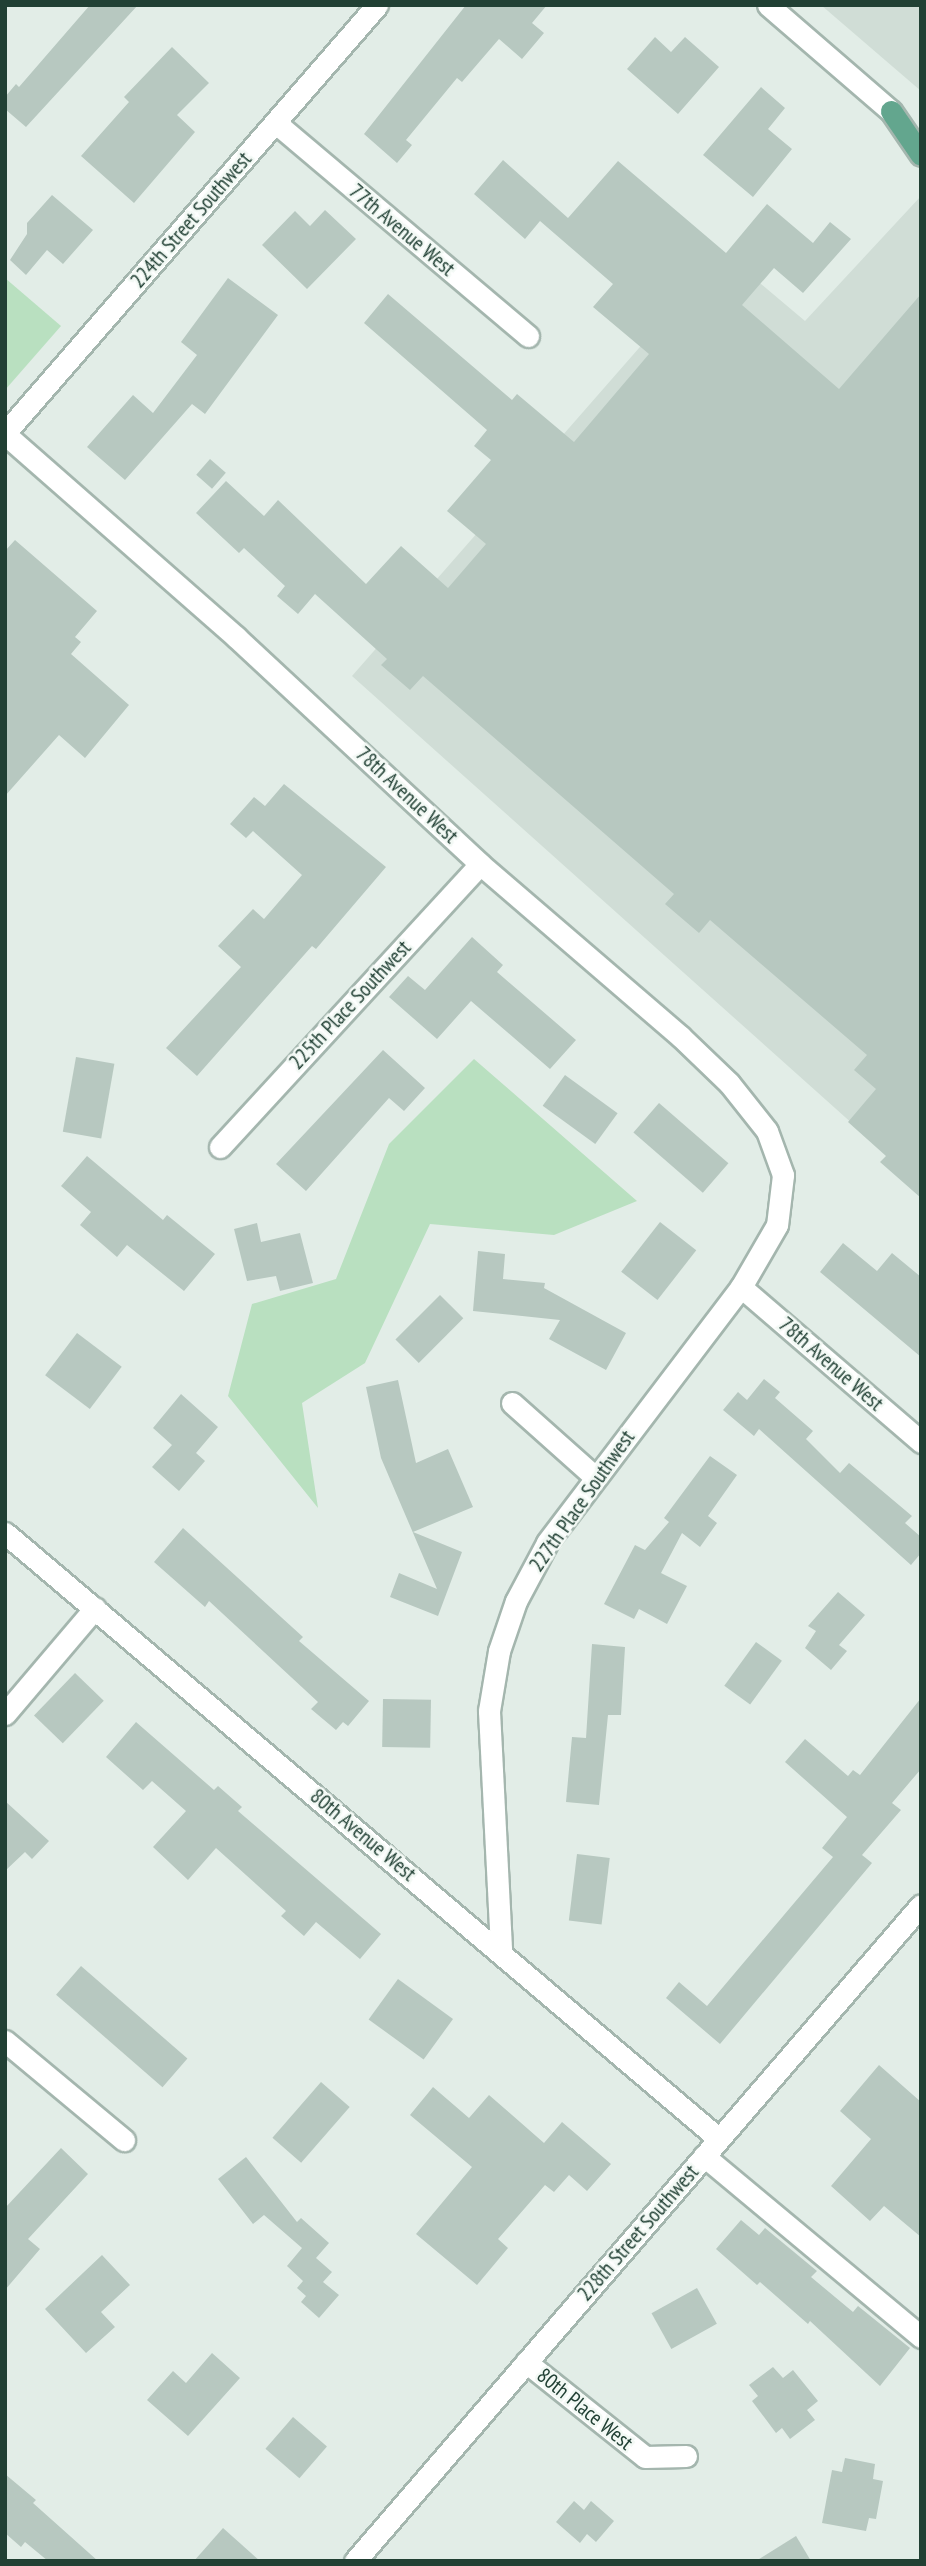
<!DOCTYPE html>
<html>
<head>
<meta charset="utf-8">
<style>
  body { margin:0 }
  #map { position:relative; width:926px; height:2566px; overflow:hidden; background:#e2ede7; font-family:"PT Sans Narrow",sans-serif }
  div>[style] { position:absolute }
  .built>* { inset:0; background:#d0ddd6 }
  .green>* { inset:0; background:#b9e0c0 }
  .building>* { inset:0; background:#b7c8c0; transform-origin:0 0 }
  .roads { filter:drop-shadow(2px 0 #a4b6ae) drop-shadow(-2px 0 #a4b6ae) drop-shadow(0 2px #a4b6ae) drop-shadow(0 -2px #a4b6ae) }
  .minor>* { height:21px; margin:-10.5px; padding:0 10.5px; transform-origin:10.5px; border-radius:10.5px; background:#fff }
  .tertiary>* { height:21px; margin:-10.5px; padding:0 10.5px; transform-origin:10.5px; border-radius:10.5px; background:#fff }
  .primary>* { height:21px; margin:-10.5px; padding:0 10.5px; transform-origin:10.5px; border-radius:10.5px; background:#63a68e }
  span { translate:-50% -50%; white-space:nowrap; text-align:center; line-height:1.15; -webkit-text-stroke:5px #f3f9f5; paint-order:stroke }
  .street-label { font-size:21px; color:#214034 }
  .frame { position:absolute; inset:0; border:7px solid #214034; pointer-events:none }
</style>
</head>
<body>
<div id="map">
  <div class="built">
    <div style="clip-path:polygon(821px 5px,921px 5px,921px 91px)"></div>
    <div style="clip-path:polygon(921px 196px,921px 1185px,352px 676px,723px 252px,805px 321px)"></div>
  </div>
  <div class="green">
    <div style="clip-path:polygon(5px 278px,61px 326px,5px 390px)"></div>
    <div style="clip-path:polygon(474px 1059px,637px 1201px,554px 1235px,430px 1224px,365px 1363px,302px 1403px,318px 1508px,228px 1396px,252px 1304px,336px 1279px,389px 1144px)"></div>
  </div>
  <div class="building">
    <div style="clip-path:polygon(90px 5px,138px 5px,26px 127px,5px 109px,5px 97px,16px 84px,19px 87px)"></div>
    <div style="clip-path:polygon(466px 5px,547px 5px,532px 23px,544px 33px,522px 59px,499px 39px,462px 82px,457px 78px,406px 140px,412px 145px,397px 163px,364px 134px)"></div>
    <div style="clip-path:polygon(655px 37px,671px 52px,685px 37px,719px 67px,678px 114px,627px 69px)"></div>
    <div style="clip-path:polygon(172px 47px,209px 83px,177px 115px,195px 132px,134px 203px,81px 156px,129px 102px,124px 97px)"></div>
    <div style="clip-path:polygon(761px 87px,785px 108px,768px 129px,792px 149px,753px 197px,703px 155px)"></div>
    <div style="clip-path:polygon(503px 160px,568px 218px,618px 161px,726px 253px,767px 204px,813px 243px,830px 222px,851px 239px,803px 293px,774px 268px,742px 305px,839px 389px,921px 294px,921px 1198px,880px 1162px,886px 1156px,848px 1122px,876px 1089px,854px 1070px,867px 1055px,710px 920px,699px 933px,665px 904px,674px 894px,423px 676px,410px 690px,381px 665px,387px 659px,315px 594px,298px 614px,277px 596px,285px 586px,244px 548px,239px 553px,196px 513px,226px 481px,264px 516px,278px 500px,366px 584px,401px 546px,448px 588px,486px 544px,447px 511px,491px 460px,474px 446px,487px 430px,364px 323px,388px 294px,512px 400px,517px 394px,574px 442px,649px 354px,593px 307px,613px 284px,540px 221px,525px 239px,474px 194px)"></div>
    <div style="clip-path:polygon(52px 195px,93px 230px,63px 264px,47px 250px,26px 275px,10px 260px,27px 234px,27px 223px)"></div>
    <div style="clip-path:polygon(325px 210px,356px 239px,307px 289px,262px 245px,295px 211px,310px 226px)"></div>
    <div style="clip-path:polygon(228px 278px,278px 315px,205px 414px,192px 404px,125px 480px,87px 447px,133px 395px,153px 413px,197px 355px,181px 342px)"></div>
    <div style="left:210px;top:459px;width:21px;height:21px;rotate:41deg"></div>
    <div style="clip-path:polygon(15px 540px,97px 611px,75px 637px,81px 642px,71px 654px,129px 705px,85px 758px,59px 735px,5px 796px,5px 551px)"></div>
    <div style="clip-path:polygon(284px 784px,386px 867px,316px 949px,312px 946px,197px 1076px,166px 1048px,241px 967px,218px 946px,253px 909px,264px 919px,302px 875px,253px 831px,246px 838px,230px 824px,254px 797px,265px 806px)"></div>
    <div style="clip-path:polygon(472px 937px,503px 965px,497px 972px,576px 1040px,550px 1069px,471px 1001px,437px 1039px,389px 997px,408px 976px,425px 990px)"></div>
    <div style="clip-path:polygon(383px 1050px,425px 1088px,404px 1111px,389px 1098px,306px 1191px,276px 1164px)"></div>
    <div style="left:76px;top:1057px;width:39px;height:76px;rotate:10deg"></div>
    <div style="left:565px;top:1075px;width:65px;height:38px;rotate:36deg"></div>
    <div style="left:659px;top:1103px;width:92px;height:39px;rotate:41deg"></div>
    <div style="clip-path:polygon(87px 1156px,163px 1220px,167px 1215px,215px 1254px,184px 1291px,127px 1245px,117px 1257px,80px 1225px,91px 1212px,61px 1186px)"></div>
    <div style="left:660px;top:1222px;width:46px;height:63px;rotate:38deg"></div>
    <div style="clip-path:polygon(257px 1223px,261px 1242px,300px 1233px,313px 1283px,280px 1291px,276px 1276px,247px 1281px,234px 1229px)"></div>
    <div style="clip-path:polygon(843px 1243px,877px 1271px,892px 1253px,921px 1277px,921px 1357px,820px 1272px)"></div>
    <div style="clip-path:polygon(478px 1251px,505px 1254px,503px 1279px,545px 1283px,544px 1288px,626px 1333px,606px 1370px,549px 1339px,560px 1320px,473px 1311px)"></div>
    <div style="left:440px;top:1295px;width:33px;height:63px;rotate:45deg"></div>
    <div style="left:77px;top:1333px;width:56px;height:53px;rotate:37deg"></div>
    <div style="clip-path:polygon(764px 1379px,780px 1392px,775px 1398px,813px 1431px,806px 1439px,840px 1473px,849px 1463px,912px 1516px,905px 1523px,921px 1537px,921px 1553px,911px 1565px,759px 1429px,754px 1436px,723px 1410px,738px 1392px,747px 1400px)"></div>
    <div style="clip-path:polygon(398px 1380px,416px 1463px,448px 1449px,473px 1507px,413px 1532px,462px 1552px,438px 1616px,390px 1597px,399px 1573px,437px 1589px,381px 1458px,366px 1387px)"></div>
    <div style="clip-path:polygon(181px 1394px,218px 1427px,196px 1453px,205px 1461px,179px 1491px,152px 1467px,172px 1445px,153px 1428px)"></div>
    <div style="clip-path:polygon(710px 1456px,737px 1475px,708px 1516px,717px 1523px,700px 1547px,682px 1533px,661px 1573px,687px 1586px,667px 1624px,639px 1609px,634px 1619px,604px 1604px,635px 1545px,645px 1550px,669px 1522px,664px 1518px)"></div>
    <div style="clip-path:polygon(183px 1528px,303px 1637px,299px 1641px,369px 1701px,348px 1726px,343px 1722px,336px 1730px,311px 1709px,318px 1702px,209px 1601px,205px 1607px,154px 1562px)"></div>
    <div style="clip-path:polygon(838px 1592px,865px 1615px,839px 1645px,847px 1651px,831px 1670px,805px 1648px,816px 1631px,808px 1626px)"></div>
    <div style="left:756px;top:1642px;width:32px;height:54px;rotate:36deg"></div>
    <div style="clip-path:polygon(592px 1644px,625px 1647px,621px 1715px,608px 1715px,599px 1805px,566px 1802px,572px 1737px,586px 1738px)"></div>
    <div style="left:75px;top:1673px;width:40px;height:59px;rotate:44deg"></div>
    <div style="clip-path:polygon(921px 1698px,921px 1769px,892px 1803px,901px 1810px,862px 1855px,872px 1863px,720px 2044px,666px 1998px,679px 1982px,707px 2006px,833px 1857px,822px 1848px,847px 1817px,785px 1762px,805px 1739px,848px 1776px,853px 1770px,860px 1775px)"></div>
    <div style="left:383px;top:1699px;width:48px;height:48px;rotate:1deg"></div>
    <div style="clip-path:polygon(136px 1722px,214px 1790px,218px 1786px,242px 1807px,238px 1811px,381px 1934px,360px 1959px,316px 1922px,304px 1936px,281px 1916px,286px 1911px,216px 1848px,188px 1880px,153px 1847px,186px 1811px,152px 1781px,143px 1790px,106px 1757px)"></div>
    <div style="clip-path:polygon(5px 1801px,49px 1841px,32px 1859px,25px 1852px,5px 1871px)"></div>
    <div style="left:577px;top:1854px;width:33px;height:67px;rotate:7deg"></div>
    <div style="left:81px;top:1966px;width:141px;height:38px;rotate:41deg"></div>
    <div style="left:398px;top:1979px;width:68px;height:50px;rotate:36deg"></div>
    <div style="clip-path:polygon(879px 2065px,921px 2102px,921px 2237px,884px 2206px,870px 2221px,831px 2186px,871px 2139px,840px 2111px)"></div>
    <div style="left:321px;top:2082px;width:38px;height:74px;rotate:41deg"></div>
    <div style="clip-path:polygon(433px 2087px,469px 2118px,489px 2095px,544px 2143px,562px 2122px,611px 2164px,587px 2191px,569px 2175px,554px 2192px,545px 2185px,498px 2239px,508px 2248px,477px 2285px,416px 2234px,472px 2167px,410px 2115px)"></div>
    <div style="clip-path:polygon(61px 2148px,88px 2174px,28px 2239px,40px 2249px,5px 2290px,5px 2208px)"></div>
    <div style="clip-path:polygon(246px 2157px,297px 2222px,301px 2218px,329px 2243px,316px 2258px,332px 2272px,323px 2282px,339px 2295px,319px 2318px,301px 2302px,306px 2296px,297px 2288px,303px 2281px,287px 2266px,302px 2248px,264px 2215px,253px 2224px,218px 2179px)"></div>
    <div style="clip-path:polygon(741px 2220px,759px 2235px,765px 2228px,817px 2271px,811px 2277px,853px 2312px,858px 2306px,910px 2348px,880px 2386px,810px 2321px,808px 2324px,760px 2282px,757px 2285px,716px 2249px)"></div>
    <div style="clip-path:polygon(102px 2255px,130px 2285px,101px 2312px,115px 2327px,86px 2353px,45px 2309px)"></div>
    <div style="left:697px;top:2288px;width:41px;height:52px;rotate:61deg"></div>
    <div style="clip-path:polygon(212px 2353px,240px 2378px,188px 2436px,147px 2400px,173px 2371px,186px 2383px)"></div>
    <div style="clip-path:polygon(773px 2367px,783px 2378px,793px 2370px,818px 2401px,807px 2410px,815px 2420px,790px 2439px,782px 2428px,776px 2433px,752px 2401px,758px 2396px,749px 2385px)"></div>
    <div style="left:293px;top:2417px;width:45px;height:42px;rotate:41deg"></div>
    <div style="clip-path:polygon(845px 2458px,875px 2464px,873px 2479px,883px 2481px,876px 2519px,869px 2518px,866px 2531px,822px 2523px,832px 2470px,842px 2472px)"></div>
    <div style="clip-path:polygon(5px 2474px,36px 2500px,33px 2503px,98px 2561px,48px 2561px,25px 2542px,21px 2547px,5px 2533px)"></div>
    <div style="clip-path:polygon(574px 2501px,584px 2510px,591px 2501px,614px 2521px,596px 2542px,587px 2534px,580px 2543px,556px 2522px)"></div>
    <div style="clip-path:polygon(223px 2528px,260px 2561px,194px 2561px)"></div>
    <div style="clip-path:polygon(796px 2536px,811px 2561px,756px 2561px)"></div>
  </div>
  <div class="roads">
    <div class="minor">
      <div style="left:276px;top:123px;width:330px;rotate:40.2deg"></div>
      <div style="left:5px;top:434px;width:308px;rotate:41.3deg"></div>
      <div style="left:236px;top:637px;width:333px;rotate:42.9deg"></div>
      <div style="left:480px;top:864px;width:264px;rotate:40.7deg"></div>
      <div style="left:680px;top:1036px;width:68px;rotate:43.8deg"></div>
      <div style="left:729px;top:1083px;width:61px;rotate:51.6deg"></div>
      <div style="left:767px;top:1131px;width:47px;rotate:70deg"></div>
      <div style="left:783px;top:1175px;width:50px;rotate:96.8deg"></div>
      <div style="left:777px;top:1225px;width:72px;rotate:120.1deg"></div>
      <div style="left:741px;top:1287px;width:321px;rotate:127.2deg"></div>
      <div style="left:547px;top:1543px;width:66px;rotate:118.1deg"></div>
      <div style="left:516px;top:1601px;width:53px;rotate:108.8deg"></div>
      <div style="left:499px;top:1651px;width:61px;rotate:99.5deg"></div>
      <div style="left:489px;top:1711px;width:240px;rotate:87.1deg"></div>
      <div style="left:220px;top:1147px;width:384px;rotate:-47.4deg"></div>
      <div style="left:741px;top:1287px;width:238px;rotate:40.7deg"></div>
      <div style="left:512px;top:1403px;width:111px;rotate:41.7deg"></div>
      <div style="left:5px;top:1714px;width:139px;rotate:-49.7deg"></div>
      <div style="left:5px;top:2041px;width:155px;rotate:39.8deg"></div>
      <div style="left:704px;top:2156px;width:283px;rotate:39.8deg"></div>
      <div style="left:526px;top:2362px;width:152px;rotate:38.6deg"></div>
      <div style="left:645px;top:2457px;width:41px;rotate:-1.4deg"></div>
    </div>
    <div class="tertiary">
      <div style="left:768px;top:5px;width:162px;rotate:40.8deg"></div>
      <div style="left:5px;top:433px;width:567px;rotate:-49deg"></div>
      <div style="left:5px;top:1533px;width:936px;rotate:40.32deg"></div>
      <div style="left:355px;top:2561px;width:866px;rotate:-49.21deg"></div>
    </div>
    <div class="primary">
      <div style="left:891px;top:111px;width:53px;rotate:55.7deg"></div>
    </div>
  </div>
  <div class="street-label">
    <span style="left:191px;top:220px;rotate:-49deg">224th Street Southwest</span>
    <span style="left:402px;top:230px;rotate:40deg">77th Avenue West</span>
    <span style="left:407px;top:795px;rotate:43deg">78th Avenue West</span>
    <span style="left:350px;top:1005px;rotate:-47deg">225th Place Southwest</span>
    <span style="left:831px;top:1364px;rotate:41deg">78th Avenue West</span>
    <span style="left:582px;top:1501px;rotate:-55deg">227th Place Southwest</span>
    <span style="left:363px;top:1835px;rotate:40deg">80th Avenue West</span>
    <span style="left:638px;top:2233px;rotate:-49deg">228th Street Southwest</span>
    <span style="left:585px;top:2409px;rotate:39deg">80th Place West</span>
  </div>
  <div class="frame"></div>
</div>
</body>
</html>
